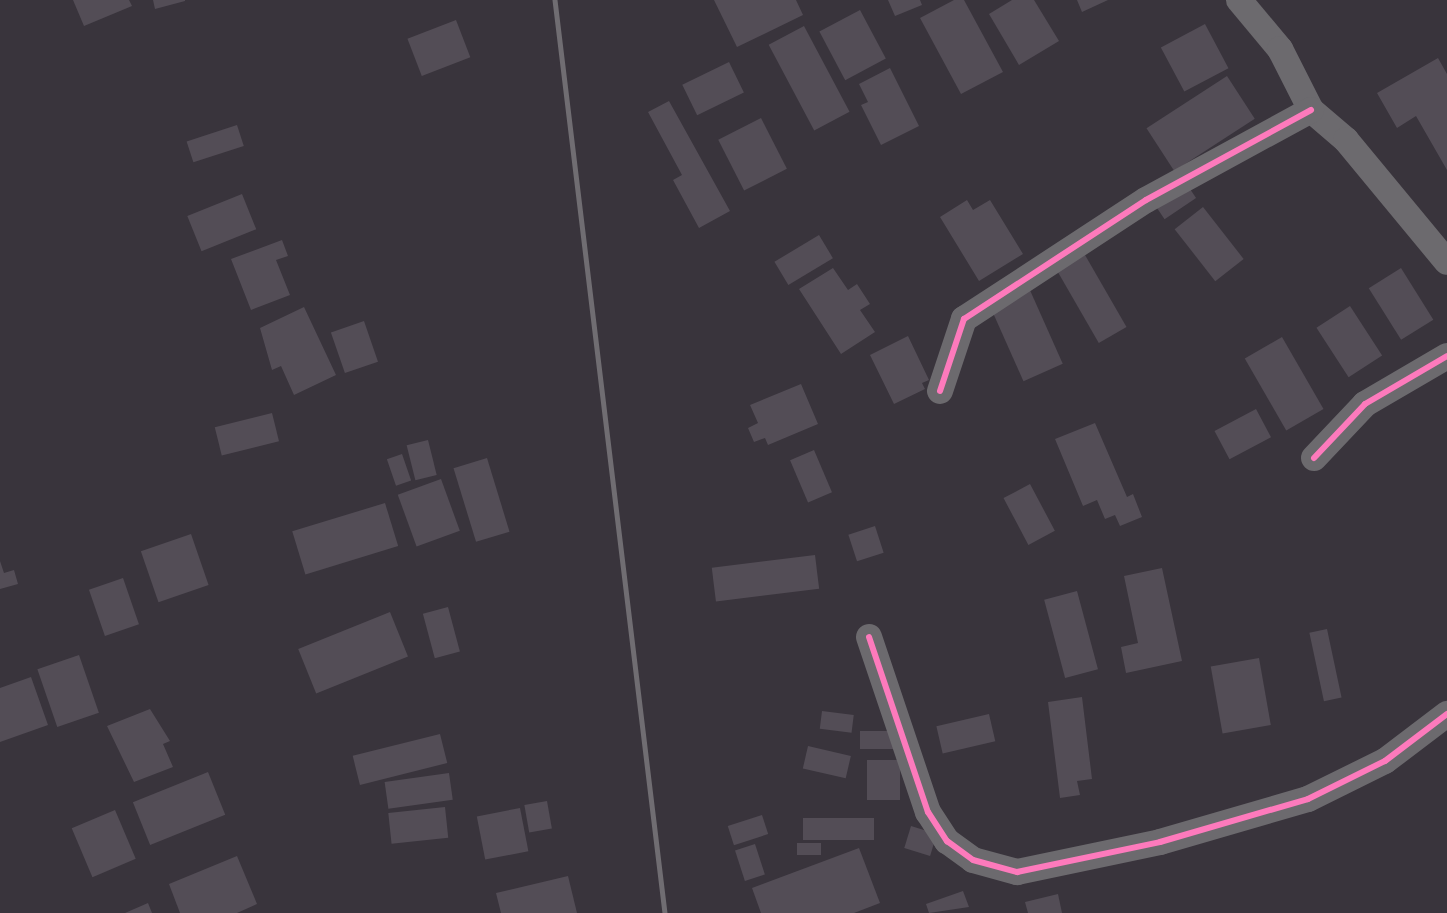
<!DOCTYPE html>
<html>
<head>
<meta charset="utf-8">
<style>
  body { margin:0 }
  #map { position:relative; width:1447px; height:913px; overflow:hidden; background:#39343c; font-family:"Playfair Display",serif }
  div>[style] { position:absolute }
  .building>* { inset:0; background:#534d56; transform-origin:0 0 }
  .street>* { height:26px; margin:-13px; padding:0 13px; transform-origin:13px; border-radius:13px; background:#6c6a6e }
  .rail>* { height:4.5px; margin:-2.25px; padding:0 2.25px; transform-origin:2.25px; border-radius:2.25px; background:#706d72 }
  .cycleway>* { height:6px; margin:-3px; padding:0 3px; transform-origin:3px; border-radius:3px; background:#fd7abc }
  span { translate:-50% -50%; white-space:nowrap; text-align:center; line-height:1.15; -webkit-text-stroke:5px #3a3140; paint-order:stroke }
</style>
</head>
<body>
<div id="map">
  <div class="building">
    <div style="clip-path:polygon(73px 0,129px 0,132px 6px,84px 26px)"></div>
    <div style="clip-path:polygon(153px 0,185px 0,185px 1px,155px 9px)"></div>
    <div style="clip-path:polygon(714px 0,796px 0,803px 15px,737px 47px)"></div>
    <div style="clip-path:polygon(888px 0,920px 0,922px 5px,895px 16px)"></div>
    <div style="clip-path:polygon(954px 0,964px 0,1003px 72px,961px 94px,920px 18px)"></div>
    <div style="clip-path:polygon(1012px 0,1034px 0,1059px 41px,1019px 65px,989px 14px)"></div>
    <div style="clip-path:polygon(1077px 0,1108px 0,1082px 12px)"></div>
    <div style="left:860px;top:10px;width:55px;height:46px;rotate:62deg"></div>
    <div style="left:456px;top:20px;width:40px;height:52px;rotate:69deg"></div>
    <div style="left:1205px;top:24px;width:50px;height:50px;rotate:62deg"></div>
    <div style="left:804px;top:26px;width:97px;height:40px;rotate:62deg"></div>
    <div style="clip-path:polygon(1438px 58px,1447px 74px,1447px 170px,1416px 116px,1397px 128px,1377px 93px)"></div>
    <div style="left:729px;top:62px;width:34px;height:52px;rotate:64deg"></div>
    <div style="clip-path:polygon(890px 68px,919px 126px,881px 145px,861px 105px,868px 102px,859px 84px)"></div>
    <div style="left:1227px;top:76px;width:51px;height:96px;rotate:57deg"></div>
    <div style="clip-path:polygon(669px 101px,730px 211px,699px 228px,673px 180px,682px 175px,648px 112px)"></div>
    <div style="left:761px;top:118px;width:57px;height:48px;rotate:63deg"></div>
    <div style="left:237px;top:125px;width:22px;height:53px;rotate:72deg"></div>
    <div style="left:1186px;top:183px;width:18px;height:38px;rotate:56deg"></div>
    <div style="left:242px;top:194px;width:38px;height:59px;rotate:68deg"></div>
    <div style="clip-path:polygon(967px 200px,973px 210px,990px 200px,1023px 254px,979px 281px,940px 217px)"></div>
    <div style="left:1203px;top:207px;width:66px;height:36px;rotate:52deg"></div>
    <div style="left:819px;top:235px;width:27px;height:52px;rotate:59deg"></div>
    <div style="clip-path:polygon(282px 240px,288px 256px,276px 260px,290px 295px,251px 310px,231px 259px)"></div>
    <div style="left:1085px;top:255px;width:83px;height:32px;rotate:60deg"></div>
    <div style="clip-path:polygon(833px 268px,848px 290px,857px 284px,870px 304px,860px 310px,875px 332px,841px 354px,799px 289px)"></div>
    <div style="left:1401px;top:268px;width:61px;height:38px;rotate:58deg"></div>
    <div style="left:1029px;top:288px;width:83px;height:43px;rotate:66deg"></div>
    <div style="left:1350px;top:306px;width:59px;height:40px;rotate:57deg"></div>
    <div style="clip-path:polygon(304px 307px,336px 375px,294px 395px,281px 366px,272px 370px,260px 328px)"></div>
    <div style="left:364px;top:321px;width:43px;height:35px;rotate:71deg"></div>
    <div style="clip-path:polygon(908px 336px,929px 380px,922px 383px,925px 389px,894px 404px,870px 355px)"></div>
    <div style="left:1282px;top:337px;width:83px;height:43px;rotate:60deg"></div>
    <div style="clip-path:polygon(801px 384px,818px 424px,768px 445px,765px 438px,754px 442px,748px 428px,758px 423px,750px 405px)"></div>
    <div style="left:1256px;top:409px;width:32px;height:47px;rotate:62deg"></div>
    <div style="left:272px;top:413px;width:29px;height:59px;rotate:76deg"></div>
    <div style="clip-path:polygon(1095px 423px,1127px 497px,1133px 494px,1142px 517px,1120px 526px,1115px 515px,1105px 519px,1097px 500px,1083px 506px,1055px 439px)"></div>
    <div style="left:428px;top:440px;width:36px;height:22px;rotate:76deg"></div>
    <div style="left:814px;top:450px;width:46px;height:26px;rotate:67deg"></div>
    <div style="left:402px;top:454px;width:28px;height:16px;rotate:71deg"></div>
    <div style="left:487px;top:458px;width:77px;height:35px;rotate:73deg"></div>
    <div style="left:441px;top:479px;width:55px;height:46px;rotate:70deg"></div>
    <div style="left:1030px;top:484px;width:53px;height:30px;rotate:62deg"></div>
    <div style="left:385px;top:503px;width:45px;height:97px;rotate:73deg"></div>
    <div style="left:875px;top:526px;width:28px;height:28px;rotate:72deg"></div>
    <div style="left:191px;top:534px;width:54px;height:53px;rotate:71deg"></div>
    <div style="left:815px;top:555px;width:34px;height:104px;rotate:83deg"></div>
    <div style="clip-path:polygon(0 561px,4px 573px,14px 570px,18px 584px,0 589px)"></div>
    <div style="clip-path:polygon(1162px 568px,1182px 661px,1126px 673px,1121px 647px,1138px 643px,1124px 576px)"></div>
    <div style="left:123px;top:578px;width:49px;height:36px;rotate:71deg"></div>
    <div style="left:1077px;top:591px;width:81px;height:34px;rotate:75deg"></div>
    <div style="left:448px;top:607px;width:46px;height:26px;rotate:75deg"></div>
    <div style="left:390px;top:612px;width:48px;height:99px;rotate:68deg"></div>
    <div style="left:1327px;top:629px;width:70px;height:18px;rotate:78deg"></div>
    <div style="left:79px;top:655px;width:61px;height:44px;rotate:71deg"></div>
    <div style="left:1259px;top:658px;width:68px;height:49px;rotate:80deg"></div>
    <div style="clip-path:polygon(31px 677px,48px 725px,0 742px,0 688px)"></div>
    <div style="clip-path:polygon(1082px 697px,1092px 779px,1077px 781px,1080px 795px,1060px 798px,1048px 702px)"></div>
    <div style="clip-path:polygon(150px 709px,170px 741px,163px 744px,173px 767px,134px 782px,107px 726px)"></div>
    <div style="left:822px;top:711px;width:32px;height:18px;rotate:7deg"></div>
    <div style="left:989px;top:714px;width:28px;height:54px;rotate:77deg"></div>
    <div style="left:860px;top:731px;width:38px;height:18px"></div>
    <div style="left:440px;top:734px;width:30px;height:90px;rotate:76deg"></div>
    <div style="left:808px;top:746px;width:44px;height:23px;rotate:13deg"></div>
    <div style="left:900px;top:760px;width:40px;height:33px;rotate:90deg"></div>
    <div style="left:208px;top:772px;width:46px;height:81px;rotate:68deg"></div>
    <div style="left:449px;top:773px;width:27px;height:65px;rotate:82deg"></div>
    <div style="left:547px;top:801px;width:28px;height:23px;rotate:80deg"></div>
    <div style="left:445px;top:807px;width:31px;height:57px;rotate:84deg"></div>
    <div style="left:520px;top:808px;width:44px;height:44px;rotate:79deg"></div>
    <div style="left:115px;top:810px;width:53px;height:47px;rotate:67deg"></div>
    <div style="left:762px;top:815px;width:20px;height:36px;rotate:72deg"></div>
    <div style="left:874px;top:818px;width:22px;height:71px;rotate:90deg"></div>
    <div style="left:911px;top:826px;width:27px;height:23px;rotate:17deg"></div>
    <div style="left:821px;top:843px;width:12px;height:24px;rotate:90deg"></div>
    <div style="left:755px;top:844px;width:32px;height:21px;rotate:72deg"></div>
    <div style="clip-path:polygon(859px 848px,880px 903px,854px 913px,761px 913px,752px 888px)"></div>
    <div style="clip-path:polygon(237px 856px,257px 904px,237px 913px,180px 913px,169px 884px)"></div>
    <div style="clip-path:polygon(568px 876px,577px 913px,501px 913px,496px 893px)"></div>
    <div style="clip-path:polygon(963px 891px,969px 907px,929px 913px,926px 904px)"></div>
    <div style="clip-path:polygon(1058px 894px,1062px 913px,1028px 913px,1025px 902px)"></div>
    <div style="clip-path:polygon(148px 903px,152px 913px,125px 913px)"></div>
  </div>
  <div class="street">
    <div style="left:1239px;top:0;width:64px;rotate:50.1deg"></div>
    <div style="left:1280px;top:49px;width:68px;rotate:63.1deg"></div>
    <div style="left:1311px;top:110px;width:46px;rotate:40.6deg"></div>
    <div style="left:1346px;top:140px;width:158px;rotate:50.4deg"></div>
    <div style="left:940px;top:391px;width:76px;rotate:-71.6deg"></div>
    <div style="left:964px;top:319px;width:217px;rotate:-33.2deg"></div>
    <div style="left:1146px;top:200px;width:188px;rotate:-28.6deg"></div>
    <div style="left:1314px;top:458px;width:74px;rotate:-46.6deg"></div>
    <div style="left:1365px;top:404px;width:95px;rotate:-30.3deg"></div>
    <div style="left:869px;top:637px;width:185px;rotate:71.4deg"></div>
    <div style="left:928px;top:812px;width:35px;rotate:57deg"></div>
    <div style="left:947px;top:841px;width:32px;rotate:36deg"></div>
    <div style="left:973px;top:860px;width:46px;rotate:15.3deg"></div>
    <div style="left:1017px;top:872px;width:146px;rotate:-11.8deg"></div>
    <div style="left:1160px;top:842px;width:154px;rotate:-16.2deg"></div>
    <div style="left:1308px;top:799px;width:86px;rotate:-26.3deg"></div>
    <div style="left:1385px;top:761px;width:78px;rotate:-37.2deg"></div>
  </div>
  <div class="rail">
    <div style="left:555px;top:0;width:920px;rotate:83.13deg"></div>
  </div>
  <div class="cycleway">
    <div style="left:940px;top:391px;width:76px;rotate:-71.6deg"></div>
    <div style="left:964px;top:319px;width:217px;rotate:-33.2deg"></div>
    <div style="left:1146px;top:200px;width:188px;rotate:-28.6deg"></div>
    <div style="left:1314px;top:458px;width:74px;rotate:-46.6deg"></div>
    <div style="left:1365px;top:404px;width:95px;rotate:-30.3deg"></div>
    <div style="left:869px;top:637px;width:185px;rotate:71.4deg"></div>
    <div style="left:928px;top:812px;width:35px;rotate:57deg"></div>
    <div style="left:947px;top:841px;width:32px;rotate:36deg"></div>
    <div style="left:973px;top:860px;width:46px;rotate:15.3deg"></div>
    <div style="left:1017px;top:872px;width:146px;rotate:-11.8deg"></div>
    <div style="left:1160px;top:842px;width:154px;rotate:-16.2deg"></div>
    <div style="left:1308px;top:799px;width:86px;rotate:-26.3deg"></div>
    <div style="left:1385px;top:761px;width:78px;rotate:-37.2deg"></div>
  </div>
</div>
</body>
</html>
